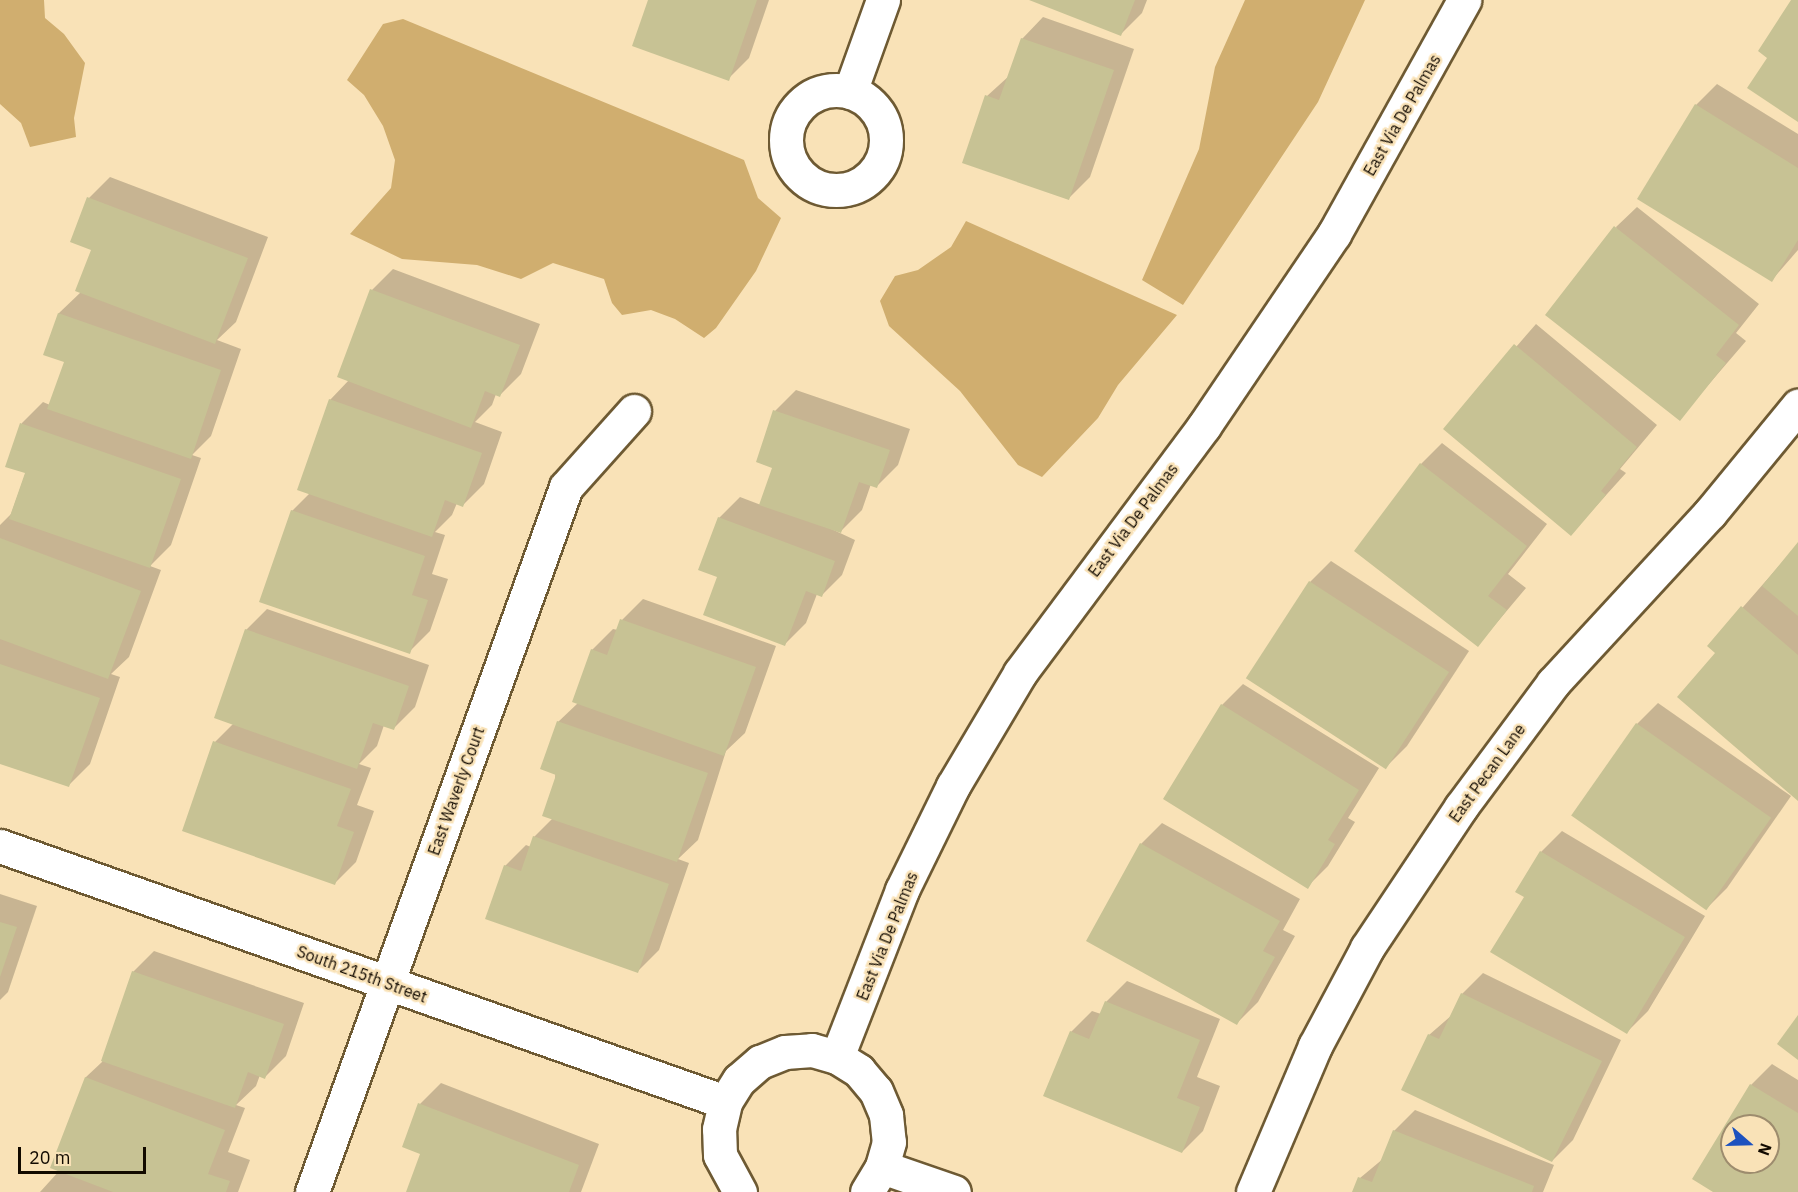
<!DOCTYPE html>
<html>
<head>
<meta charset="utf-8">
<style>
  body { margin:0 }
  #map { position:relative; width:1798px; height:1192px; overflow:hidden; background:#f9e2b7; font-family:"IBM Plex Sans",sans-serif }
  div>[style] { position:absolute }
  .green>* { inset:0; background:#d0ae6f }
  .shadow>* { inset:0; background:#0003 }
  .building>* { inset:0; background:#c7c294; transform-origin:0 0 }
  .roads { filter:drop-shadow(2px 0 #6e5a33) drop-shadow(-2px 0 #6e5a33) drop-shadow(0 2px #6e5a33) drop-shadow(0 -2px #6e5a33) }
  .minor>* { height:33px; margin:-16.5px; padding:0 16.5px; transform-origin:16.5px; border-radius:16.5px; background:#fff }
  .minor>.ring { margin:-16.5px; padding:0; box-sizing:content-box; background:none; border:33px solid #fff; border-radius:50% }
  span { translate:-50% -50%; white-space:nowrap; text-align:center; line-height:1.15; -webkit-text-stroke:5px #f9e2b7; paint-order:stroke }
  .street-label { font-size:16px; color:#120a00 }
  .north { position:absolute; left:1720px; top:1114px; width:60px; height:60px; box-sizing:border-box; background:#f9e2b7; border:2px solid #9d8c6e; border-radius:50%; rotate:110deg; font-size:16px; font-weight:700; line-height:24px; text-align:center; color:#120a00 }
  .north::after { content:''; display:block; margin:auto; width:21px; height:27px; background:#1d52bf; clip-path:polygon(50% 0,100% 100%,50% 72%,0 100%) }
  .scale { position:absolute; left:18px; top:1147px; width:128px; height:27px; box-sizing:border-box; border:3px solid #120a00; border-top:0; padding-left:8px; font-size:18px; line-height:21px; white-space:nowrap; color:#120a00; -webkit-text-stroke:4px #f9e2b7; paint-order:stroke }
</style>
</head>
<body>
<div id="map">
  <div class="green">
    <div style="clip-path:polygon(0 0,44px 0,45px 18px,64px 34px,85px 63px,74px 118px,76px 137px,30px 147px,21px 123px,0 104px)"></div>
    <div style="clip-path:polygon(1245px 0,1365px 0,1318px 102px,1183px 305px,1142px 280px,1199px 149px,1215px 67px)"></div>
    <div style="clip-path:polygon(403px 19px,744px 160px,758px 198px,781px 218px,756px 271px,716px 328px,704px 338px,675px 319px,651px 310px,622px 315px,612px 303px,604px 279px,553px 263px,521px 279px,477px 265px,402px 259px,350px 234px,391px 188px,395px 160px,383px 126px,364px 95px,347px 80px,383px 24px)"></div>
    <div style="clip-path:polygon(966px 221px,1177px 315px,1118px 385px,1098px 418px,1042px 477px,1018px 465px,960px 391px,889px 326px,880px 301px,895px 276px,918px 270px,951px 247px)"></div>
  </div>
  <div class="shadow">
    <div style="clip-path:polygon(650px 0,769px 0,749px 58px,728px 79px)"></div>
    <div style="clip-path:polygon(1032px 0,1147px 0,1142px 13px,1121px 34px)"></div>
    <div style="clip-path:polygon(1043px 17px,1134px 49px,1090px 177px,1069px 198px,987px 96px,1009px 76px,1022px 39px)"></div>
    <div style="clip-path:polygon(1717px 84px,1798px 134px,1798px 250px,1771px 281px,1696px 105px)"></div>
    <div style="clip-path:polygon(110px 177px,268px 237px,236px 322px,217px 340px,241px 349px,211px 436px,192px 455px,201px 458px,171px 545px,150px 566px,161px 570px,129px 657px,111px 674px,120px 677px,90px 764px,69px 785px,0 762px,0 525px,11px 514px,26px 472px,7px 466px,22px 423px,43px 402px,50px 405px,66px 362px,45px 354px,59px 313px,81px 292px,93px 249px,89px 198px)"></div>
    <div style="clip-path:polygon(1637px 207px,1759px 304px,1736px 333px,1746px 341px,1679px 419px,1616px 227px)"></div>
    <div style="clip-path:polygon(393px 269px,540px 324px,521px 374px,500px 395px,496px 394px,492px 405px,475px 422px,502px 432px,484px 484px,463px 505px,457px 503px,452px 515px,435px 532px,445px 535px,432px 574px,448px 579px,430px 631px,409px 652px,292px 511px,310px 493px,330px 400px,349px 380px,372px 290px)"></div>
    <div style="clip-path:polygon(1536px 324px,1657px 425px,1620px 469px,1626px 473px,1571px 534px,1445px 429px)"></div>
    <div style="clip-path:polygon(796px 390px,910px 429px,898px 465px,877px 486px,871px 484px,862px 510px,841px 531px,825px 526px,855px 540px,842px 575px,821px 596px,817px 594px,806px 623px,785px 644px,719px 576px,719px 518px,740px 497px,761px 505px,774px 467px,775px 411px)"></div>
    <div style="clip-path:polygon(1442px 443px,1547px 524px,1508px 574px,1526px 588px,1478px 645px,1356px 550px,1421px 464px)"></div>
    <div style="clip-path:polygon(1798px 544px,1798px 799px,1717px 653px,1709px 646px)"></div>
    <div style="clip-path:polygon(1331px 561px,1469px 651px,1407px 746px,1386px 767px,1310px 582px)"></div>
    <div style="clip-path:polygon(643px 599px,776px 646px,745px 733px,726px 751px,698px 840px,678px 859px,689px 863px,659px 950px,638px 971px,505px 866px,526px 845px,531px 847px,534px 837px,553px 818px,558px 722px,578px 703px,592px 650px,613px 629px,618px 630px,622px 620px)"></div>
    <div style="clip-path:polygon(267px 609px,429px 665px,415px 707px,394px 728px,384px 725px,377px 746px,359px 764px,371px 768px,357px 805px,374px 811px,356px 862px,335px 883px,215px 742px,233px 724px,246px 630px)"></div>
    <div style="clip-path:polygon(1243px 684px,1379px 768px,1348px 818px,1355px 822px,1328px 866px,1307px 887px,1222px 705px)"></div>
    <div style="clip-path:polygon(1658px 703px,1791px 796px,1727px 888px,1706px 909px,1637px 724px)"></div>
    <div style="clip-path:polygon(1162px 823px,1300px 899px,1283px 930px,1295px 936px,1258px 1002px,1237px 1023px,1141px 844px)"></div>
    <div style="clip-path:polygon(1562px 831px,1705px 916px,1648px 1011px,1627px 1032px,1526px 896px,1517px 891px,1541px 852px)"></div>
    <div style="clip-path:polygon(0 894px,37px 906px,8px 992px,0 1000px)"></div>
    <div style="clip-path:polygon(154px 951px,304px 1003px,286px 1056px,265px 1077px,260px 1075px,256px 1086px,236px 1105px,245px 1108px,228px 1152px,250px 1160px,238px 1192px,40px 1192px,60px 1170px,52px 1167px,86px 1077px,102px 1062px,133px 972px)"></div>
    <div style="clip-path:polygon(1483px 973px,1621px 1040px,1573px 1140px,1552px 1161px,1429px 1035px,1452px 1015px,1462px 994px)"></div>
    <div style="clip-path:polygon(1127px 981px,1220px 1019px,1197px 1077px,1220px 1086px,1203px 1131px,1182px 1152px,1071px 1032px,1092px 1011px,1101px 1014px,1106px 1002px)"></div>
    <div style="clip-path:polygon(evenodd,1772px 1064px,1798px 1080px,1798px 1192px,1716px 1192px,1694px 1179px,1751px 1085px,1772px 1064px,1732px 1126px,1768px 1126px,1768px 1162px,1732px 1162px,1732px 1126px)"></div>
    <div style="clip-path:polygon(441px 1083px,599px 1144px,581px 1192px,407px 1192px,422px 1153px,420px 1104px)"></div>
    <div style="clip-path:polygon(1415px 1110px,1554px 1165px,1543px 1192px,1354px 1192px,1360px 1178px,1384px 1158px,1394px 1131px)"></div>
  </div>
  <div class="building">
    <div style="clip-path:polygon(648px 0,757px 0,729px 81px,632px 46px)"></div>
    <div style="clip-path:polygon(1029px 0,1135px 0,1121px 36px)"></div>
    <div style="clip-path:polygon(1791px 0,1798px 0,1798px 122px,1747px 88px,1767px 58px,1758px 51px)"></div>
    <div style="clip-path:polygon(1021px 38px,1114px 70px,1069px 200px,962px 163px,985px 95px,999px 100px)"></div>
    <div style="clip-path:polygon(1695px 104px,1798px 168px,1798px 240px,1772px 282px,1637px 199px)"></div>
    <div style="clip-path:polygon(87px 197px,248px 258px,215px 344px,75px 291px,91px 250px,70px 242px)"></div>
    <div style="clip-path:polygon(1614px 226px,1739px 325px,1716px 355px,1726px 363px,1680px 421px,1545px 315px)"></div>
    <div style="clip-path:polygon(370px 289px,520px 345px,500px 397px,485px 391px,471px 428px,337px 377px)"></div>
    <div style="clip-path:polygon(58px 313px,221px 370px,191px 459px,47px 409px,64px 362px,43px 355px)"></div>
    <div style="clip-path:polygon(1514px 344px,1637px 447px,1601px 491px,1606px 495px,1571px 536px,1443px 429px)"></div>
    <div style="clip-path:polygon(329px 399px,482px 453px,463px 507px,445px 500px,432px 537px,297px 490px)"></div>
    <div style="clip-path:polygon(773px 410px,890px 450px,877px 488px,859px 482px,841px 533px,759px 505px,772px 468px,756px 462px)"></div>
    <div style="clip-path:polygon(20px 423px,181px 479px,150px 568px,9px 519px,25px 473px,5px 467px)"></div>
    <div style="clip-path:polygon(1420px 463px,1527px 546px,1488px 596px,1507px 610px,1478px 647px,1354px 551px)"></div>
    <div style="clip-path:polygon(291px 510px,425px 556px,412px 595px,428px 600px,410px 654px,259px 602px)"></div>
    <div style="clip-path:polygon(718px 517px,835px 561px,822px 597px,806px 591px,785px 646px,703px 615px,717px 577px,698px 570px)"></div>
    <div style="clip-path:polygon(0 538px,141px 591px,108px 679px,0 639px)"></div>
    <div style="clip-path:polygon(1798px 542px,1798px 616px,1762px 586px)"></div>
    <div style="left:1309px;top:581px;width:167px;height:116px;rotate:33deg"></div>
    <div style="clip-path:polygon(1741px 606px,1798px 655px,1798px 801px,1677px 697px,1715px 653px,1707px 646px)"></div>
    <div style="clip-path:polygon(620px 619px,756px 667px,724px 756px,572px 702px,591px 649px,607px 655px)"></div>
    <div style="clip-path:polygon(245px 629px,409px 686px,394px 730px,373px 723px,357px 769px,214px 718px)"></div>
    <div style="clip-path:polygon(0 664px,100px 698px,69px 787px,0 764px)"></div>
    <div style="clip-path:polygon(1221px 704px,1359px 790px,1328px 840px,1335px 844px,1308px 889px,1163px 799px)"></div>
    <div style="clip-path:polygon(557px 721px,708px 773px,677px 862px,542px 816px,556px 775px,540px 769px)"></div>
    <div style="left:1636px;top:723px;width:165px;height:113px;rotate:35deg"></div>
    <div style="clip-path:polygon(213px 741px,351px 789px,337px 826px,354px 832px,335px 885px,182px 831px)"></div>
    <div style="clip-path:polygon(533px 836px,669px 884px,638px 973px,485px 919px,504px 865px,521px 871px)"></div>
    <div style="clip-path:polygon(1140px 843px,1280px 921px,1263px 951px,1275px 957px,1237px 1025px,1086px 941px)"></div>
    <div style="clip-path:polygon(1540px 851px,1685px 937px,1627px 1034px,1490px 952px,1524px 897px,1515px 892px)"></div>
    <div style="clip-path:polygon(0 922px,17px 927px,0 977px)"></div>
    <div style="clip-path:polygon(132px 971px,284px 1024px,265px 1079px,248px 1072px,235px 1108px,101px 1061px)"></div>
    <div style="clip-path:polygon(1461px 993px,1602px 1061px,1552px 1162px,1401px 1090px,1428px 1034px,1439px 1039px)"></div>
    <div style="clip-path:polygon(1105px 1001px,1200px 1040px,1177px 1098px,1200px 1107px,1182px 1153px,1043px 1096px,1070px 1031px,1089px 1039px)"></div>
    <div style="clip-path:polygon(1798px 1015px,1798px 1060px,1777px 1044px)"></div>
    <div style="clip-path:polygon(85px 1077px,225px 1130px,208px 1174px,230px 1181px,226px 1192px,113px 1192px,50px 1168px)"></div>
    <div style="clip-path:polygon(evenodd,1750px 1084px,1798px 1113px,1798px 1192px,1713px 1192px,1692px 1179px,1750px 1084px,1732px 1126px,1768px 1126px,1768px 1162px,1732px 1162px,1732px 1126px)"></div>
    <div style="clip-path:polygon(418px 1103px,579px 1165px,569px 1192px,406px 1192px,420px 1154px,402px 1147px)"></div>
    <div style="clip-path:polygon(1393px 1130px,1534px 1186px,1532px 1192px,1352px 1192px,1358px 1177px,1372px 1182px)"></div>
  </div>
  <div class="roads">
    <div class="minor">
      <div class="ring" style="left:786px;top:90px;width:67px;height:67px"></div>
      <div style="left:850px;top:92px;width:98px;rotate:-70.3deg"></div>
      <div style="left:0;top:846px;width:769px;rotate:19.45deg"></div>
      <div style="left:837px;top:1057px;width:179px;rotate:-68.7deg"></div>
      <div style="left:902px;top:890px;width:116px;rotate:-63.9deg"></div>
      <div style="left:953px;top:786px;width:131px;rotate:-59.3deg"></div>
      <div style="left:1020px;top:673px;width:308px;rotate:-53.3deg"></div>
      <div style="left:1204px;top:426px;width:232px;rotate:-55.9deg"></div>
      <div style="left:1334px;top:234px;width:268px;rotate:-60.9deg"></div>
      <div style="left:882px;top:1167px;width:76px;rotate:19.1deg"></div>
      <div style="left:312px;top:1192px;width:749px;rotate:-70.19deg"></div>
      <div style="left:566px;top:487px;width:102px;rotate:-48.2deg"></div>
      <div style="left:740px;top:1192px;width:42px;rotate:-118.4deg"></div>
      <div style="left:720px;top:1155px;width:26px;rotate:-92deg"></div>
      <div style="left:719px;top:1129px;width:28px;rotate:-77deg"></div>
      <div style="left:725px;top:1102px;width:26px;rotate:-58deg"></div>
      <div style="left:739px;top:1080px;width:28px;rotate:-41deg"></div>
      <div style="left:760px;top:1062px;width:27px;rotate:-22deg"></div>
      <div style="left:785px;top:1052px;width:27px;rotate:-4deg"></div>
      <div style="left:812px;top:1050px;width:26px;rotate:16deg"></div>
      <div style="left:837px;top:1057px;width:26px;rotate:32deg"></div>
      <div style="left:859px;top:1071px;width:26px;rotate:50deg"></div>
      <div style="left:876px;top:1091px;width:26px;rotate:67deg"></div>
      <div style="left:886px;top:1115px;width:27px;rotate:84deg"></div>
      <div style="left:889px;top:1142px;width:26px;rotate:106deg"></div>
      <div style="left:882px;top:1167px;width:29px;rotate:121deg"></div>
      <div style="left:1253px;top:1192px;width:159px;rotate:-67deg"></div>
      <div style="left:1315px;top:1046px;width:111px;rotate:-62deg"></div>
      <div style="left:1367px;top:948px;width:169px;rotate:-56.3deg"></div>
      <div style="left:1461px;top:807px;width:154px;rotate:-53.4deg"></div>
      <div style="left:1553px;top:683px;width:231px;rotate:-47.3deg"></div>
      <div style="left:1710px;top:513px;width:139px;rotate:-50.6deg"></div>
    </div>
  </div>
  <div class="street-label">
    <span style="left:1402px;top:115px;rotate:-60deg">East Via De Palmas</span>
    <span style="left:1133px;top:520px;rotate:-53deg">East Via De Palmas</span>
    <span style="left:1487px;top:773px;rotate:-54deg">East Pecan Lane</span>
    <span style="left:456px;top:791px;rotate:-70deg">East Waverly Court</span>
    <span style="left:887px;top:936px;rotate:-68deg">East Via De Palmas</span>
    <span style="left:362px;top:974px;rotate:20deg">South 215th Street</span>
  </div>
  <div class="north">N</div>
  <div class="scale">20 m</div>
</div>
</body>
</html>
